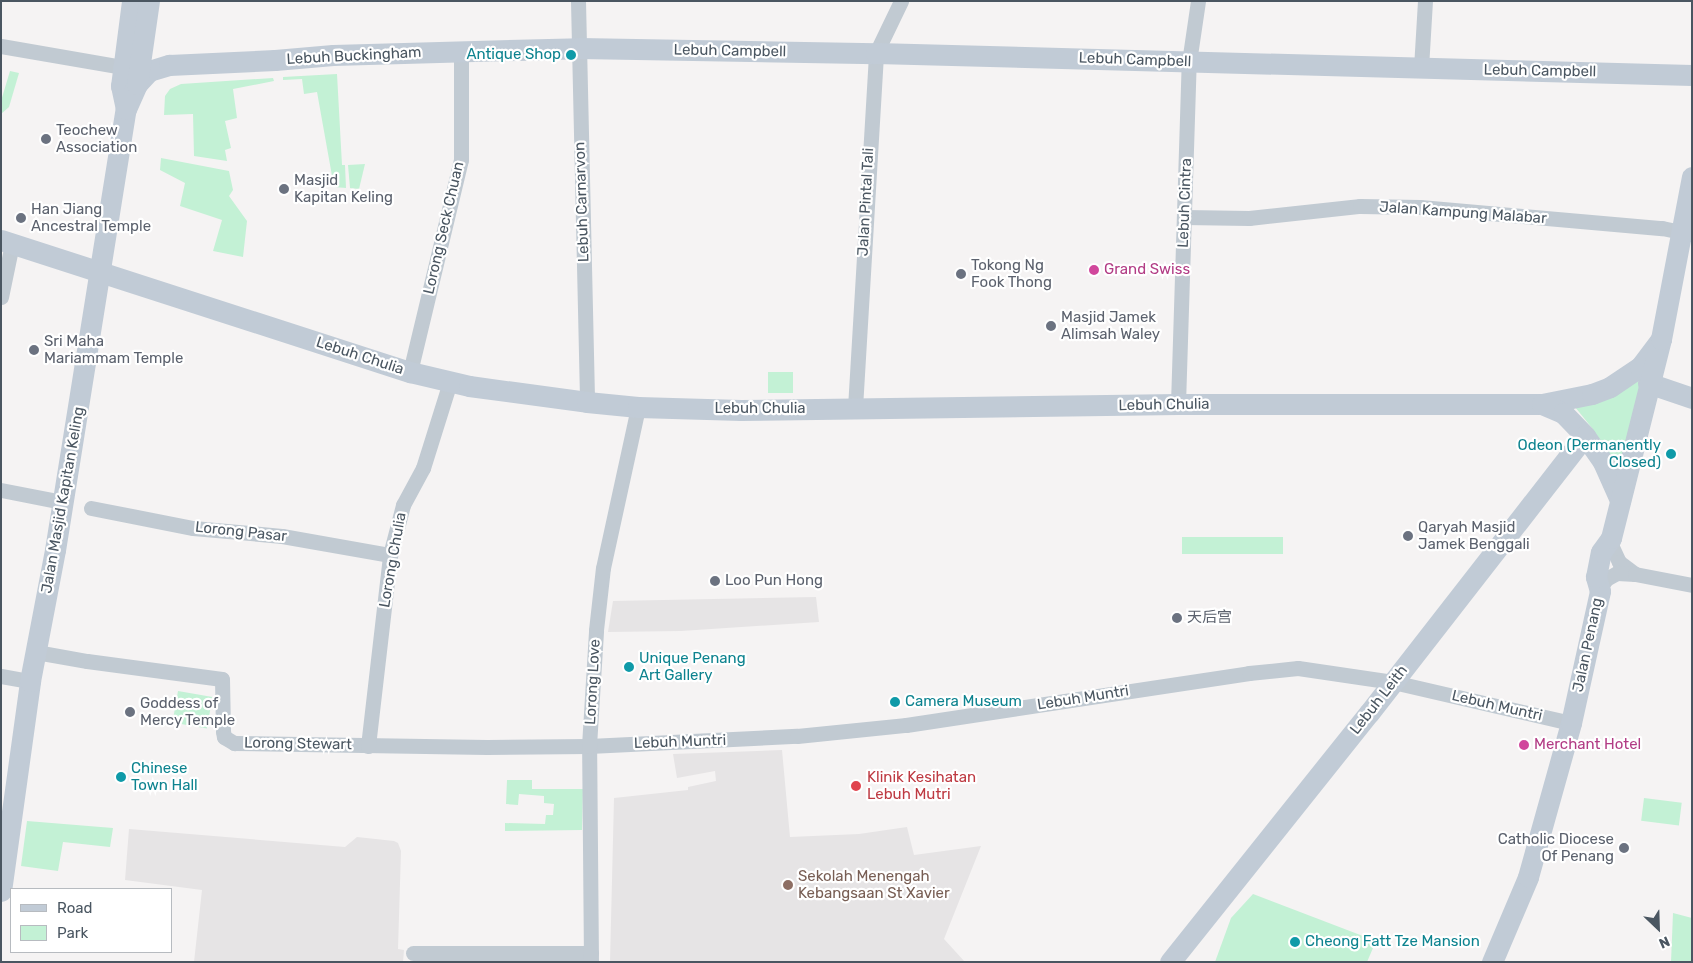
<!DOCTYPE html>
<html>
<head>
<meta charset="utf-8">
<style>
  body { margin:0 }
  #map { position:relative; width:1693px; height:963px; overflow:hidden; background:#f5f3f3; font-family:Rubik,"Noto Sans SC",sans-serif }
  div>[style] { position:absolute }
  .education>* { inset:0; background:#e6e4e5 }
  .green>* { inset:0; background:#c3f1d5; transform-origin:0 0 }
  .street>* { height:15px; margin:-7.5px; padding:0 7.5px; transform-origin:7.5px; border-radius:7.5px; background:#c1cad2 }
  .secondary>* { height:21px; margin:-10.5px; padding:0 10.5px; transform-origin:10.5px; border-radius:10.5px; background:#c1cbd6 }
  .dots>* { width:14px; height:14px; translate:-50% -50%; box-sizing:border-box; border:2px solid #fff; border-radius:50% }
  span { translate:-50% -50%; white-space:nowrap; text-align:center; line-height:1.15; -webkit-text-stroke:4.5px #fff; paint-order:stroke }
  .street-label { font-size:15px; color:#4a5661 }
  .culture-label { font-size:15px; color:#0d838f }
  .right { translate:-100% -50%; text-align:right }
  .left { translate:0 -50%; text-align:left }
  .worship-label { font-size:15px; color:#5b616d }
  .hotel-label { font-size:15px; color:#b23c85 }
  .health-label { font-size:15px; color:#be3a42 }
  .education-label { font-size:15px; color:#785e54 }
  .frame { position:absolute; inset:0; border:2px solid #4a5661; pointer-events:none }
  .legend { position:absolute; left:10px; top:888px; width:162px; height:65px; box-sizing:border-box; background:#fff; border:1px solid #b7bbc0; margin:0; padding:6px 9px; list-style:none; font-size:15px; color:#4a5661 }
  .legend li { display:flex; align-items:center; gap:10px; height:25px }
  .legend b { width:25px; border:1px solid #b7bbc0 }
  .north { position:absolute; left:1633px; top:903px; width:50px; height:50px; -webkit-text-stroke:4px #fff; paint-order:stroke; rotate:156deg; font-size:14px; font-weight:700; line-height:20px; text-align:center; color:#4a5661 }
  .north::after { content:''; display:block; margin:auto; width:18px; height:22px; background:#4a5661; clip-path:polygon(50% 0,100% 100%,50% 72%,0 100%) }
</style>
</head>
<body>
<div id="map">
  <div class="education">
    <div style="clip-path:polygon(816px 597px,819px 622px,681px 631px,608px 632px,613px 601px)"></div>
    <div style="clip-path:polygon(782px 750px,790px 837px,859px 834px,907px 827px,914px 855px,981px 846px,944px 939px,965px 962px,610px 962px,614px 798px,688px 790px,688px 787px,716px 781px,715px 771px,677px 778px,673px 754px)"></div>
    <div style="clip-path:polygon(129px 829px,345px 847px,357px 837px,394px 841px,398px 843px,401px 851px,398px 949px,404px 950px,403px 962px,194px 962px,202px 890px,125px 880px)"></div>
  </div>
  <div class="green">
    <div style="clip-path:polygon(10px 71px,19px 73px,9px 107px,1px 114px,1px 101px)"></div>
    <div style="clip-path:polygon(337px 74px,342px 165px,345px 165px,346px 188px,334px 187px,317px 92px,304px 94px,302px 79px,283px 80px,283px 77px)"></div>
    <div style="clip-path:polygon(273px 78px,274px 81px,233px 89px,237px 118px,225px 121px,231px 148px,225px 150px,227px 161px,194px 156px,193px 114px,164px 115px,165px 96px,170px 89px,181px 84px)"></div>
    <div style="clip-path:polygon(161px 158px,229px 171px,233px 190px,229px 196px,247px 221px,243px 257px,213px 251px,222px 220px,180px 206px,185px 183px,160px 170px)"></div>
    <div style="clip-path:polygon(365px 164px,359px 189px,350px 188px,348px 165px)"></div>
    <div style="left:768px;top:372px;width:25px;height:21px"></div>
    <div style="clip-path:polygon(1633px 379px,1642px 383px,1619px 468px,1616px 469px,1592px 428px,1575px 407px)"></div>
    <div style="left:1182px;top:537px;width:101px;height:17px"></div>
    <div style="left:178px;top:691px;width:35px;height:32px;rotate:10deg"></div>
    <div style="clip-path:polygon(507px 780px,532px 780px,532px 789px,583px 789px,582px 830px,505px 831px,505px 823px,545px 824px,546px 815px,553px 815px,554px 804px,544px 803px,544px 796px,519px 794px,518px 805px,506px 804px)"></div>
    <div style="left:1644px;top:798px;width:38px;height:23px;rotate:7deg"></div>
    <div style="clip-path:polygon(27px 821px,113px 828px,110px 847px,63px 842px,58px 871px,21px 866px)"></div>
    <div style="clip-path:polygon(1253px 894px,1376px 941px,1367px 962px,1215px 962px,1231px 918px)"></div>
    <div style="clip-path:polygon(1673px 913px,1692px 918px,1692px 962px,1671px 962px)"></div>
  </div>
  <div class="street">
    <div style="left:578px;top:1px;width:401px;rotate:88.7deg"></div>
    <div style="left:1px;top:46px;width:124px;rotate:9.8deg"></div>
    <div style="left:1421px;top:68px;width:67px;rotate:-86.6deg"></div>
    <div style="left:1184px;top:217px;width:65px;rotate:0.9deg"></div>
    <div style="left:1249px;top:218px;width:112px;rotate:-6.2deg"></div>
    <div style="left:1360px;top:206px;width:60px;rotate:1deg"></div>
    <div style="left:1420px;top:207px;width:243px;rotate:5deg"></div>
    <div style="left:1662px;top:228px;width:29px;rotate:12deg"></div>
    <div style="left:1px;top:297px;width:54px;rotate:-78.3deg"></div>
    <div style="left:410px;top:372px;width:218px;rotate:-76.5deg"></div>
    <div style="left:461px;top:160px;width:108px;rotate:-90deg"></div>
    <div style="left:1178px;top:404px;width:342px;rotate:-88.2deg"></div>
    <div style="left:1189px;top:62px;width:62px;rotate:-81.6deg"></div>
    <div style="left:855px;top:408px;width:356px;rotate:-86.6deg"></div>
    <div style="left:876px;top:53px;width:58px;rotate:-64.3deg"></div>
    <div style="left:1px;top:490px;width:63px;rotate:11deg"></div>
    <div style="left:91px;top:508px;width:104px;rotate:11.1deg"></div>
    <div style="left:193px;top:528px;width:89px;rotate:5.1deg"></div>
    <div style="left:282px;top:536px;width:110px;rotate:10deg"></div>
    <div style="left:1611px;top:538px;width:9px;rotate:84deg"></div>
    <div style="left:1612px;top:547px;width:17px;rotate:65deg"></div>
    <div style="left:1619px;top:562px;width:20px;rotate:37deg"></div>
    <div style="left:1600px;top:588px;width:11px;rotate:-56deg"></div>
    <div style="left:1606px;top:579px;width:13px;rotate:-29deg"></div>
    <div style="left:1617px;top:573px;width:18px;rotate:3deg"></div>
    <div style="left:1635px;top:574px;width:58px;rotate:10.9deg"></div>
    <div style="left:36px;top:652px;width:52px;rotate:10deg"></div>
    <div style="left:87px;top:661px;width:136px;rotate:7.6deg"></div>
    <div style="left:222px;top:679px;width:52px;rotate:88.9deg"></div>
    <div style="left:223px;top:731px;width:6px;rotate:81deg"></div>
    <div style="left:224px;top:737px;width:12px;rotate:31deg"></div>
    <div style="left:234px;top:743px;width:253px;rotate:0.9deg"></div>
    <div style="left:487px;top:747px;width:102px;rotate:-0.6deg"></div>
    <div style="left:589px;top:746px;width:208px;rotate:-2.8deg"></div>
    <div style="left:797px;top:736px;width:110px;rotate:-5.8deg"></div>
    <div style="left:906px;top:725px;width:347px;rotate:-8.6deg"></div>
    <div style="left:1249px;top:673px;width:49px;rotate:-5.8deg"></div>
    <div style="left:1298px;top:668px;width:96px;rotate:8.4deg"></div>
    <div style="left:1393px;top:682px;width:183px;rotate:13deg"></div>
    <div style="left:1px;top:676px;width:29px;rotate:10deg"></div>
    <div style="left:368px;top:746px;width:192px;rotate:-83.4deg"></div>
    <div style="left:390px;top:555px;width:52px;rotate:-75.4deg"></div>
    <div style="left:403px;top:505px;width:42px;rotate:-61.6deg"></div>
    <div style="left:423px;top:468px;width:90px;rotate:-72.6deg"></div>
    <div style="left:413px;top:953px;width:178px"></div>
    <div style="left:591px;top:962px;width:216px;rotate:-90.5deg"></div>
    <div style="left:589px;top:746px;width:116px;rotate:-86.5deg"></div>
    <div style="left:596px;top:630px;width:62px;rotate:-83.6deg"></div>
    <div style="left:603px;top:568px;width:165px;rotate:-77.7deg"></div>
  </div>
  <div class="secondary">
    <div style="left:137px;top:84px;width:18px;rotate:-47deg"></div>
    <div style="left:149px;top:71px;width:21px;rotate:-17deg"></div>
    <div style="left:169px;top:65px;width:106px;rotate:-2.7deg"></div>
    <div style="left:275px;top:60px;width:58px;rotate:-4.9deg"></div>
    <div style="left:333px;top:55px;width:246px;rotate:-1.6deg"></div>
    <div style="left:579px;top:48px;width:297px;rotate:1deg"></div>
    <div style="left:876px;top:53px;width:816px;rotate:1.54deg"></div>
    <div style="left:126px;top:109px;width:24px;rotate:-102deg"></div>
    <div style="left:121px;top:86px;width:86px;rotate:-82.6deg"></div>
    <div style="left:1px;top:240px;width:430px;rotate:17.9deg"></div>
    <div style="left:410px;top:372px;width:61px;rotate:13.3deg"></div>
    <div style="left:469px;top:386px;width:119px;rotate:7.7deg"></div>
    <div style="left:587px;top:402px;width:51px;rotate:5.6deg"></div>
    <div style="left:638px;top:407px;width:103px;rotate:1.7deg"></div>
    <div style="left:741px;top:410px;width:437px;rotate:-0.8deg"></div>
    <div style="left:1178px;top:404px;width:364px"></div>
    <div style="left:1542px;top:404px;width:51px;rotate:-11.3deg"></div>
    <div style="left:1592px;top:394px;width:19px;rotate:-21deg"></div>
    <div style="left:1610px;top:387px;width:36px;rotate:-34deg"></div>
    <div style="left:1640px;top:367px;width:35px;rotate:-53deg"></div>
    <div style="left:1648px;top:383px;width:46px;rotate:18.8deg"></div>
    <div style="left:1542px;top:404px;width:23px;rotate:23deg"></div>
    <div style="left:1563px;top:413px;width:32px;rotate:46deg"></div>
    <div style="left:1585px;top:436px;width:32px;rotate:55deg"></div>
    <div style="left:1603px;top:462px;width:42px;rotate:65.9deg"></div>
    <div style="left:1px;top:891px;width:212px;rotate:-82.1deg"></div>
    <div style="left:30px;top:681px;width:133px;rotate:-79.2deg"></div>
    <div style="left:55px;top:550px;width:447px;rotate:-80.9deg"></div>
    <div style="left:126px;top:109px;width:27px;rotate:-66deg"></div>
    <div style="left:137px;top:84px;width:84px;rotate:-81.8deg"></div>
    <div style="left:1170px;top:962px;width:319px;rotate:-51.4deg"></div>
    <div style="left:1369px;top:713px;width:351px;rotate:-52.1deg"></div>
    <div style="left:1492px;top:962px;width:92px;rotate:-67deg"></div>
    <div style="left:1528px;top:877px;width:160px;rotate:-74.4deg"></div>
    <div style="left:1571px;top:723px;width:135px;rotate:-77.6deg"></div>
    <div style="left:1600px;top:591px;width:15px;rotate:-106deg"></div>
    <div style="left:1596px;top:577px;width:25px;rotate:-79deg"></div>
    <div style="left:1601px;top:552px;width:17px;rotate:-54deg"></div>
    <div style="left:1611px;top:538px;width:205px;rotate:-75.9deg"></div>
    <div style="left:1661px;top:339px;width:165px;rotate:-79.2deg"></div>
  </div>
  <div class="dots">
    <div style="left:571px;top:55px;background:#0f9aa8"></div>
    <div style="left:46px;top:139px;background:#6b7280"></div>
    <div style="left:284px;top:189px;background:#6b7280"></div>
    <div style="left:21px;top:218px;background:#6b7280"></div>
    <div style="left:1094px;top:270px;background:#d1479c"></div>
    <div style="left:961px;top:274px;background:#6b7280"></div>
    <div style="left:1051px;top:326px;background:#6b7280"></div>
    <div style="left:34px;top:350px;background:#6b7280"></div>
    <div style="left:1671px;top:454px;background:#0f9aa8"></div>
    <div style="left:1408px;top:536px;background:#6b7280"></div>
    <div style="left:715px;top:581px;background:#6b7280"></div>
    <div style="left:1177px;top:618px;background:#6b7280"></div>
    <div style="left:629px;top:667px;background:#0f9aa8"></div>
    <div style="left:895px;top:702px;background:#0f9aa8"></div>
    <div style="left:130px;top:712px;background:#6b7280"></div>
    <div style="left:1524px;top:745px;background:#d1479c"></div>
    <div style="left:121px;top:777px;background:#0f9aa8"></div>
    <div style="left:856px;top:786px;background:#e0444e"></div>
    <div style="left:1624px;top:848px;background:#6b7280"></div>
    <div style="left:788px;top:885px;background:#8d6e63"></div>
    <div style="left:1295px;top:942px;background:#0f9aa8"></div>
  </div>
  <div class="street-label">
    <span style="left:730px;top:51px;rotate:1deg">Lebuh Campbell</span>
    <span style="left:354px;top:56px;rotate:-3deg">Lebuh Buckingham</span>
    <span style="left:1135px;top:60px;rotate:2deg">Lebuh Campbell</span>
    <span style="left:1540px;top:71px;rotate:1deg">Lebuh Campbell</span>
    <span style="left:582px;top:202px;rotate:-92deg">Lebuh Carnarvon</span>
    <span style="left:866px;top:202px;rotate:-87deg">Jalan Pintal Tali</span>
    <span style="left:1185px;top:203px;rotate:-88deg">Lebuh Cintra</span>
    <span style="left:1463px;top:213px;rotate:4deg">Jalan Kampung Malabar</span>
    <span style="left:444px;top:228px;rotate:-77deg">Lorong Seck Chuan</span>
    <span style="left:360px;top:356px;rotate:18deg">Lebuh Chulia</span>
    <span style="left:1164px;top:405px;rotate:-1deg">Lebuh Chulia</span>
    <span style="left:760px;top:409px">Lebuh Chulia</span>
    <span style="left:63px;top:500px;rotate:-80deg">Jalan Masjid Kapitan Keling</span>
    <span style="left:241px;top:532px;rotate:6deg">Lorong Pasar</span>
    <span style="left:393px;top:560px;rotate:-80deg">Lorong Chulia</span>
    <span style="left:1588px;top:645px;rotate:-78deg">Jalan Penang</span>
    <span style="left:593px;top:682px;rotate:-87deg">Lorong Love</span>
    <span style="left:1083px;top:698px;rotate:-9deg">Lebuh Muntri</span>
    <span style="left:1379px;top:700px;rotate:-52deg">Lebuh Leith</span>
    <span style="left:1497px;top:706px;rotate:13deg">Lebuh Muntri</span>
    <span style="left:680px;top:742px;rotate:-2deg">Lebuh Muntri</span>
    <span style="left:298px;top:744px;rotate:1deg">Lorong Stewart</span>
  </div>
  <div class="culture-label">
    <span class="right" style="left:561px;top:55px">Antique Shop</span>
    <span class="right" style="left:1661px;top:454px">Odeon (Permanently<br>Closed)</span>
    <span class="left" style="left:639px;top:667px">Unique Penang<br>Art Gallery</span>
    <span class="left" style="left:905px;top:702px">Camera Museum</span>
    <span class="left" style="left:131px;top:777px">Chinese<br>Town Hall</span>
    <span class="left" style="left:1305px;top:942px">Cheong Fatt Tze Mansion</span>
  </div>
  <div class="worship-label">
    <span class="left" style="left:56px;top:139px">Teochew<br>Association</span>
    <span class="left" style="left:294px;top:189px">Masjid<br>Kapitan Keling</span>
    <span class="left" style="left:31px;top:218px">Han Jiang<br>Ancestral Temple</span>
    <span class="left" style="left:971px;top:274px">Tokong Ng<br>Fook Thong</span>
    <span class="left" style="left:1061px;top:326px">Masjid Jamek<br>Alimsah Waley</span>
    <span class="left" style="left:44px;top:350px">Sri Maha<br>Mariammam Temple</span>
    <span class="left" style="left:1418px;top:536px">Qaryah Masjid<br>Jamek Benggali</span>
    <span class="left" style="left:725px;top:581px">Loo Pun Hong</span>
    <span class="left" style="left:1187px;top:618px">天后宫</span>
    <span class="left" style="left:140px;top:712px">Goddess of<br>Mercy Temple</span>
    <span class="right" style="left:1614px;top:848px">Catholic Diocese<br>Of Penang</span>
  </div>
  <div class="hotel-label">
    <span class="left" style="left:1104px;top:270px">Grand Swiss</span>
    <span class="left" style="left:1534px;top:745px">Merchant Hotel</span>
  </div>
  <div class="health-label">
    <span class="left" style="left:867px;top:786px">Klinik Kesihatan<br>Lebuh Mutri</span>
  </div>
  <div class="education-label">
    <span class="left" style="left:798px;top:885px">Sekolah Menengah<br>Kebangsaan St Xavier</span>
  </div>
  <div class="frame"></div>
  <ul class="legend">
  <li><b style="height:6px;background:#c1cbd6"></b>Road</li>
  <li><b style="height:14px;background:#c3f1d5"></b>Park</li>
  </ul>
  <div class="north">N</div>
</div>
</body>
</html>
